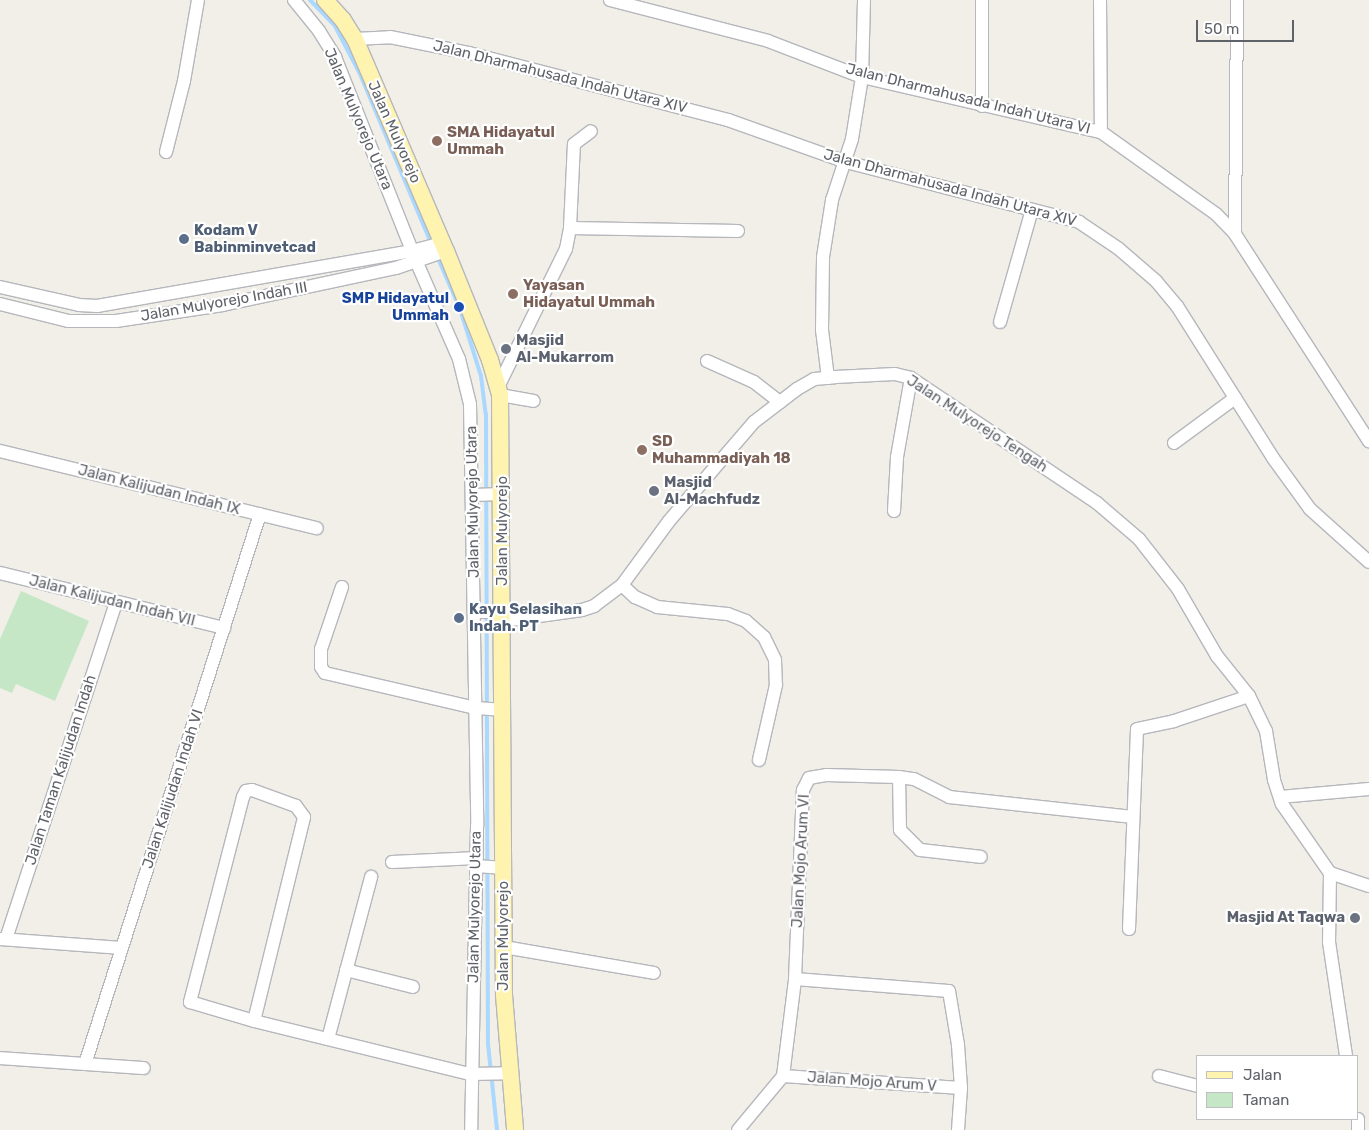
<!DOCTYPE html>
<html>
<head>
<meta charset="utf-8">
<style>
  body { margin:0 }
  #map { position:relative; width:1369px; height:1130px; overflow:hidden; background:#f1efe8; font-family:Rubik,sans-serif }
  div>[style] { position:absolute }
  .green>* { inset:0; background:#c5e7c6 }
  .stream>* { height:4px; margin:-2px; padding:0 2px; transform-origin:2px; border-radius:2px; background:#aad8fe }
  .roads { filter:drop-shadow(1px 0 #b5b7bc) drop-shadow(-1px 0 #b5b7bc) drop-shadow(0 1px #b5b7bc) drop-shadow(0 -1px #b5b7bc) }
  .minor>* { height:12px; margin:-6px; padding:0 6px; transform-origin:6px; border-radius:6px; background:#fff }
  .major>* { height:16px; margin:-8px; padding:0 8px; transform-origin:8px; border-radius:8px; background:#fef3af }
  .dots>* { width:14px; height:14px; translate:-50% -50%; box-sizing:border-box; border:2px solid #fff; border-radius:50% }
  span { translate:-50% -50%; white-space:nowrap; text-align:center; line-height:1.15; -webkit-text-stroke:4.5px #fff; paint-order:stroke }
  .street-label { font-size:15px; color:#5f6268 }
  .education-label { font-size:15px; color:#785e54; font-weight:700 }
  .left { translate:0 -50%; text-align:left }
  .service-label { font-size:15px; color:#4e5e75; font-weight:700 }
  .transit-label { font-size:15px; color:#164399; font-weight:700 }
  .right { translate:-100% -50%; text-align:right }
  .worship-label { font-size:15px; color:#5b616d; font-weight:700 }
  .legend { position:absolute; left:1196px; top:1055px; width:162px; height:65px; box-sizing:border-box; background:#fff; border:1px solid #bfc0c3; margin:0; padding:6px 9px; list-style:none; font-size:15px; color:#5f6268 }
  .legend li { display:flex; align-items:center; gap:10px; height:25px }
  .legend b { width:25px; border:1px solid #bfc0c3 }
  .scale { position:absolute; left:1196px; top:20px; width:98px; height:22px; box-sizing:border-box; border:2px solid #5f6268; border-top:0; padding-left:6px; font-size:15px; line-height:18px; white-space:nowrap; color:#5f6268; -webkit-text-stroke:4px #fff; paint-order:stroke }
</style>
</head>
<body>
<div id="map">
  <div class="green">
    <div style="clip-path:polygon(21px 591px,89px 621px,55px 701px,16px 684px,12px 693px,0 688px,0 639px)"></div>
  </div>
  <div class="stream">
    <div style="left:310px;top:0;width:36px;rotate:46deg"></div>
    <div style="left:335px;top:26px;width:54px;rotate:62.5deg"></div>
    <div style="left:360px;top:74px;width:183px;rotate:67.2deg"></div>
    <div style="left:437px;top:256px;width:58px;rotate:66.5deg"></div>
    <div style="left:460px;top:309px;width:70px;rotate:72.6deg"></div>
    <div style="left:481px;top:376px;width:38px;rotate:83deg"></div>
    <div style="left:486px;top:414px;width:630px;rotate:89.82deg"></div>
    <div style="left:488px;top:1044px;width:86px;rotate:84deg"></div>
  </div>
  <div class="roads">
    <div class="minor">
      <div style="left:294px;top:0;width:40px;rotate:51deg"></div>
      <div style="left:319px;top:31px;width:31px;rotate:58deg"></div>
      <div style="left:335px;top:57px;width:222px;rotate:68.3deg"></div>
      <div style="left:417px;top:263px;width:105px;rotate:66.4deg"></div>
      <div style="left:459px;top:359px;width:46px;rotate:76.3deg"></div>
      <div style="left:470px;top:404px;width:422px;rotate:89deg"></div>
      <div style="left:477px;top:826px;width:304px;rotate:91.1deg"></div>
      <div style="left:610px;top:0;width:163px;rotate:14.5deg"></div>
      <div style="left:768px;top:41px;width:101px;rotate:21deg"></div>
      <div style="left:862px;top:77px;width:245px;rotate:13deg"></div>
      <div style="left:1101px;top:132px;width:141px;rotate:35.5deg"></div>
      <div style="left:1216px;top:214px;width:28px;rotate:46deg"></div>
      <div style="left:1235px;top:234px;width:247px;rotate:57.1deg"></div>
      <div style="left:982px;top:0;width:106px;rotate:90deg"></div>
      <div style="left:1100px;top:0;width:132px;rotate:89.6deg"></div>
      <div style="left:355px;top:39px;width:35px;rotate:-3deg"></div>
      <div style="left:390px;top:37px;width:81px;rotate:11.4deg"></div>
      <div style="left:469px;top:53px;width:268px;rotate:14.5deg"></div>
      <div style="left:728px;top:120px;width:125px;rotate:19.6deg"></div>
      <div style="left:846px;top:162px;width:241px;rotate:14.4deg"></div>
      <div style="left:1079px;top:222px;width:48px;rotate:34deg"></div>
      <div style="left:1119px;top:249px;width:49px;rotate:40.9deg"></div>
      <div style="left:1156px;top:281px;width:33px;rotate:50deg"></div>
      <div style="left:1177px;top:306px;width:180px;rotate:57.7deg"></div>
      <div style="left:1273px;top:458px;width:63px;rotate:54deg"></div>
      <div style="left:1310px;top:509px;width:79px;rotate:41.9deg"></div>
      <div style="left:166px;top:152px;width:73px;rotate:-75.8deg"></div>
      <div style="left:184px;top:81px;width:82px;rotate:-80.2deg"></div>
      <div style="left:570px;top:228px;width:168px;rotate:1deg"></div>
      <div style="left:1235px;top:234px;width:234px;rotate:-89.5deg"></div>
      <div style="left:0;top:287px;width:81px;rotate:12.8deg"></div>
      <div style="left:79px;top:305px;width:18px;rotate:3deg"></div>
      <div style="left:97px;top:306px;width:320px;rotate:-9.9deg"></div>
      <div style="left:412px;top:251px;width:31px;rotate:-15deg"></div>
      <div style="left:0;top:304px;width:70px;rotate:14deg"></div>
      <div style="left:68px;top:321px;width:48px"></div>
      <div style="left:116px;top:321px;width:108px;rotate:-8.5deg"></div>
      <div style="left:223px;top:305px;width:177px;rotate:-12.1deg"></div>
      <div style="left:396px;top:268px;width:53px;rotate:-18.8deg"></div>
      <div style="left:1000px;top:322px;width:116px;rotate:-74.1deg"></div>
      <div style="left:707px;top:361px;width:51px;rotate:24.1deg"></div>
      <div style="left:754px;top:382px;width:33px;rotate:38deg"></div>
      <div style="left:828px;top:378px;width:48px;rotate:-97.1deg"></div>
      <div style="left:822px;top:330px;width:73px;rotate:-89.2deg"></div>
      <div style="left:823px;top:257px;width:58px;rotate:-81deg"></div>
      <div style="left:832px;top:200px;width:64px;rotate:-71.8deg"></div>
      <div style="left:852px;top:139px;width:63px;rotate:-80.8deg"></div>
      <div style="left:862px;top:77px;width:77px;rotate:-88.5deg"></div>
      <div style="left:498px;top:387px;width:154px;rotate:-63.8deg"></div>
      <div style="left:566px;top:249px;width:21px;rotate:-79deg"></div>
      <div style="left:570px;top:228px;width:84px;rotate:-87.3deg"></div>
      <div style="left:574px;top:144px;width:21px;rotate:-37deg"></div>
      <div style="left:500px;top:395px;width:34px;rotate:10deg"></div>
      <div style="left:1174px;top:443px;width:76px;rotate:-36.4deg"></div>
      <div style="left:0;top:451px;width:326px;rotate:13.7deg"></div>
      <div style="left:473px;top:495px;width:30px;rotate:-2deg"></div>
      <div style="left:894px;top:511px;width:54px;rotate:-86.8deg"></div>
      <div style="left:897px;top:457px;width:80px;rotate:-80deg"></div>
      <div style="left:0;top:573px;width:231px;rotate:13.8deg"></div>
      <div style="left:622px;top:585px;width:18px;rotate:43deg"></div>
      <div style="left:635px;top:597px;width:24px;rotate:24deg"></div>
      <div style="left:657px;top:607px;width:71px;rotate:5.6deg"></div>
      <div style="left:728px;top:614px;width:19px;rotate:21deg"></div>
      <div style="left:746px;top:621px;width:24px;rotate:42deg"></div>
      <div style="left:764px;top:637px;width:25px;rotate:64deg"></div>
      <div style="left:775px;top:660px;width:25px;rotate:88deg"></div>
      <div style="left:776px;top:685px;width:77px;rotate:102.8deg"></div>
      <div style="left:342px;top:587px;width:65px;rotate:108.7deg"></div>
      <div style="left:321px;top:649px;width:18px;rotate:90deg"></div>
      <div style="left:321px;top:667px;width:7px;rotate:56deg"></div>
      <div style="left:325px;top:673px;width:155px;rotate:13.1deg"></div>
      <div style="left:476px;top:708px;width:28px;rotate:4deg"></div>
      <div style="left:476px;top:612px;width:27px"></div>
      <div style="left:503px;top:621px;width:80px;rotate:-7.9deg"></div>
      <div style="left:582px;top:610px;width:13px;rotate:-18deg"></div>
      <div style="left:594px;top:606px;width:35px;rotate:-37deg"></div>
      <div style="left:622px;top:585px;width:79px;rotate:-53.7deg"></div>
      <div style="left:669px;top:521px;width:130px;rotate:-49.4deg"></div>
      <div style="left:754px;top:422px;width:54px;rotate:-37.5deg"></div>
      <div style="left:797px;top:389px;width:20px;rotate:-30deg"></div>
      <div style="left:814px;top:379px;width:21px;rotate:-5deg"></div>
      <div style="left:835px;top:377px;width:60px;rotate:-2.9deg"></div>
      <div style="left:895px;top:374px;width:16px;rotate:14deg"></div>
      <div style="left:911px;top:378px;width:224px;rotate:33.9deg"></div>
      <div style="left:1097px;top:503px;width:55px;rotate:40.6deg"></div>
      <div style="left:1139px;top:539px;width:63px;rotate:52deg"></div>
      <div style="left:1178px;top:589px;width:78px;rotate:59.8deg"></div>
      <div style="left:1217px;top:656px;width:51px;rotate:51.3deg"></div>
      <div style="left:1249px;top:696px;width:39px;rotate:64deg"></div>
      <div style="left:1266px;top:731px;width:50px;rotate:80.7deg"></div>
      <div style="left:1274px;top:780px;width:25px;rotate:72deg"></div>
      <div style="left:1282px;top:804px;width:84px;rotate:55.2deg"></div>
      <div style="left:899px;top:777px;width:53px;rotate:88.9deg"></div>
      <div style="left:900px;top:830px;width:28px;rotate:45deg"></div>
      <div style="left:920px;top:850px;width:61px;rotate:6.5deg"></div>
      <div style="left:1280px;top:797px;width:89px;rotate:-5.1deg"></div>
      <div style="left:392px;top:862px;width:85px;rotate:-2.7deg"></div>
      <div style="left:476px;top:866px;width:28px;rotate:4deg"></div>
      <div style="left:1330px;top:873px;width:69px;rotate:90.8deg"></div>
      <div style="left:1329px;top:942px;width:115px;rotate:81.5deg"></div>
      <div style="left:1330px;top:873px;width:41px;rotate:18.4deg"></div>
      <div style="left:1129px;top:929px;width:200px;rotate:-87.7deg"></div>
      <div style="left:1137px;top:729px;width:38px;rotate:-12deg"></div>
      <div style="left:1174px;top:721px;width:79px;rotate:-18.4deg"></div>
      <div style="left:0;top:939px;width:122px;rotate:4.2deg"></div>
      <div style="left:6px;top:939px;width:354px;rotate:-71.9deg"></div>
      <div style="left:504px;top:947px;width:152px;rotate:9.8deg"></div>
      <div style="left:346px;top:970px;width:69px;rotate:14.2deg"></div>
      <div style="left:795px;top:979px;width:154px;rotate:4.5deg"></div>
      <div style="left:949px;top:991px;width:55px;rotate:80.5deg"></div>
      <div style="left:958px;top:1045px;width:43px;rotate:86deg"></div>
      <div style="left:961px;top:1088px;width:42px;rotate:94.1deg"></div>
      <div style="left:254px;top:1021px;width:210px;rotate:-76.2deg"></div>
      <div style="left:304px;top:817px;width:14px;rotate:-126deg"></div>
      <div style="left:296px;top:806px;width:47px;rotate:-160deg"></div>
      <div style="left:252px;top:790px;width:6px;rotate:171deg"></div>
      <div style="left:246px;top:791px;width:7px;rotate:117deg"></div>
      <div style="left:243px;top:797px;width:212px;rotate:104.5deg"></div>
      <div style="left:190px;top:1002px;width:67px;rotate:16.5deg"></div>
      <div style="left:254px;top:1021px;width:222px;rotate:13.8deg"></div>
      <div style="left:470px;top:1074px;width:39px;rotate:-1deg"></div>
      <div style="left:328px;top:1039px;width:168px;rotate:-75.1deg"></div>
      <div style="left:0;top:1058px;width:144px;rotate:4deg"></div>
      <div style="left:85px;top:1064px;width:577px;rotate:-72.35deg"></div>
      <div style="left:783px;top:1076px;width:178px;rotate:3.9deg"></div>
      <div style="left:1159px;top:1076px;width:40px;rotate:14.4deg"></div>
      <div style="left:1358px;top:1119px;width:11px;rotate:90deg"></div>
      <div style="left:738px;top:1130px;width:70px;rotate:-50.2deg"></div>
      <div style="left:783px;top:1076px;width:98px;rotate:-82.9deg"></div>
      <div style="left:795px;top:979px;width:189px;rotate:-87.6deg"></div>
      <div style="left:803px;top:790px;width:13px;rotate:-63deg"></div>
      <div style="left:809px;top:778px;width:17px;rotate:-10deg"></div>
      <div style="left:826px;top:775px;width:73px;rotate:1.6deg"></div>
      <div style="left:899px;top:777px;width:15px;rotate:8deg"></div>
      <div style="left:914px;top:779px;width:39px;rotate:27deg"></div>
      <div style="left:949px;top:797px;width:185px;rotate:6.2deg"></div>
    </div>
    <div class="major">
      <div style="left:325px;top:0;width:27px;rotate:48deg"></div>
      <div style="left:343px;top:20px;width:22px;rotate:58deg"></div>
      <div style="left:355px;top:39px;width:231px;rotate:66.8deg"></div>
      <div style="left:446px;top:251px;width:118px;rotate:68deg"></div>
      <div style="left:490px;top:360px;width:36px;rotate:74deg"></div>
      <div style="left:500px;top:395px;width:600px;rotate:89.62deg"></div>
      <div style="left:504px;top:995px;width:135px;rotate:85.3deg"></div>
    </div>
  </div>
  <div class="dots">
    <div style="left:437px;top:141px;background:#8d6e63"></div>
    <div style="left:184px;top:239px;background:#5c6f8a"></div>
    <div style="left:513px;top:294px;background:#8d6e63"></div>
    <div style="left:459px;top:307px;background:#1a4fb4"></div>
    <div style="left:506px;top:349px;background:#6b7280"></div>
    <div style="left:642px;top:450px;background:#8d6e63"></div>
    <div style="left:654px;top:491px;background:#6b7280"></div>
    <div style="left:459px;top:618px;background:#5c6f8a"></div>
    <div style="left:1355px;top:918px;background:#6b7280"></div>
  </div>
  <div class="street-label">
    <span style="left:560px;top:77px;rotate:14deg">Jalan Dharmahusada Indah Utara XIV</span>
    <span style="left:968px;top:99px;rotate:14deg">Jalan Dharmahusada Indah Utara VI</span>
    <span style="left:358px;top:119px;rotate:67deg">Jalan Mulyorejo Utara</span>
    <span style="left:394px;top:132px;rotate:66deg">Jalan Mulyorejo</span>
    <span style="left:950px;top:188px;rotate:15deg">Jalan Dharmahusada Indah Utara XIV</span>
    <span style="left:224px;top:302px;rotate:-10deg">Jalan Mulyorejo Indah III</span>
    <span style="left:977px;top:424px;rotate:33deg">Jalan Mulyorejo Tengah</span>
    <span style="left:159px;top:490px;rotate:14deg">Jalan Kalijudan Indah IX</span>
    <span style="left:473px;top:502px;rotate:-91deg">Jalan Mulyorejo Utara</span>
    <span style="left:503px;top:531px;rotate:-90deg">Jalan Mulyorejo</span>
    <span style="left:112px;top:601px;rotate:14deg">Jalan Kalijudan Indah VII</span>
    <span style="left:61px;top:770px;rotate:-72deg">Jalan Taman Kalijudan Indah</span>
    <span style="left:173px;top:789px;rotate:-72deg">Jalan Kalijudan Indah VI</span>
    <span style="left:801px;top:861px;rotate:-87deg">Jalan Mojo Arum VI</span>
    <span style="left:475px;top:907px;rotate:-89deg">Jalan Mulyorejo Utara</span>
    <span style="left:504px;top:936px;rotate:-90deg">Jalan Mulyorejo</span>
    <span style="left:872px;top:1082px;rotate:4deg">Jalan Mojo Arum V</span>
  </div>
  <div class="education-label">
    <span class="left" style="left:447px;top:141px">SMA Hidayatul<br>Ummah</span>
    <span class="left" style="left:523px;top:294px">Yayasan<br>Hidayatul Ummah</span>
    <span class="left" style="left:652px;top:450px">SD<br>Muhammadiyah 18</span>
  </div>
  <div class="service-label">
    <span class="left" style="left:194px;top:239px">Kodam V<br>Babinminvetcad</span>
    <span class="left" style="left:469px;top:618px">Kayu Selasihan<br>Indah. PT</span>
  </div>
  <div class="transit-label">
    <span class="right" style="left:449px;top:307px">SMP Hidayatul<br>Ummah</span>
  </div>
  <div class="worship-label">
    <span class="left" style="left:516px;top:349px">Masjid<br>Al-Mukarrom</span>
    <span class="left" style="left:664px;top:491px">Masjid<br>Al-Machfudz</span>
    <span class="right" style="left:1345px;top:918px">Masjid At Taqwa</span>
  </div>
  <ul class="legend">
  <li><b style="height:6px;background:#fef3af"></b>Jalan</li>
  <li><b style="height:14px;background:#c5e7c6"></b>Taman</li>
  </ul>
  <div class="scale">50 m</div>
</div>
</body>
</html>
